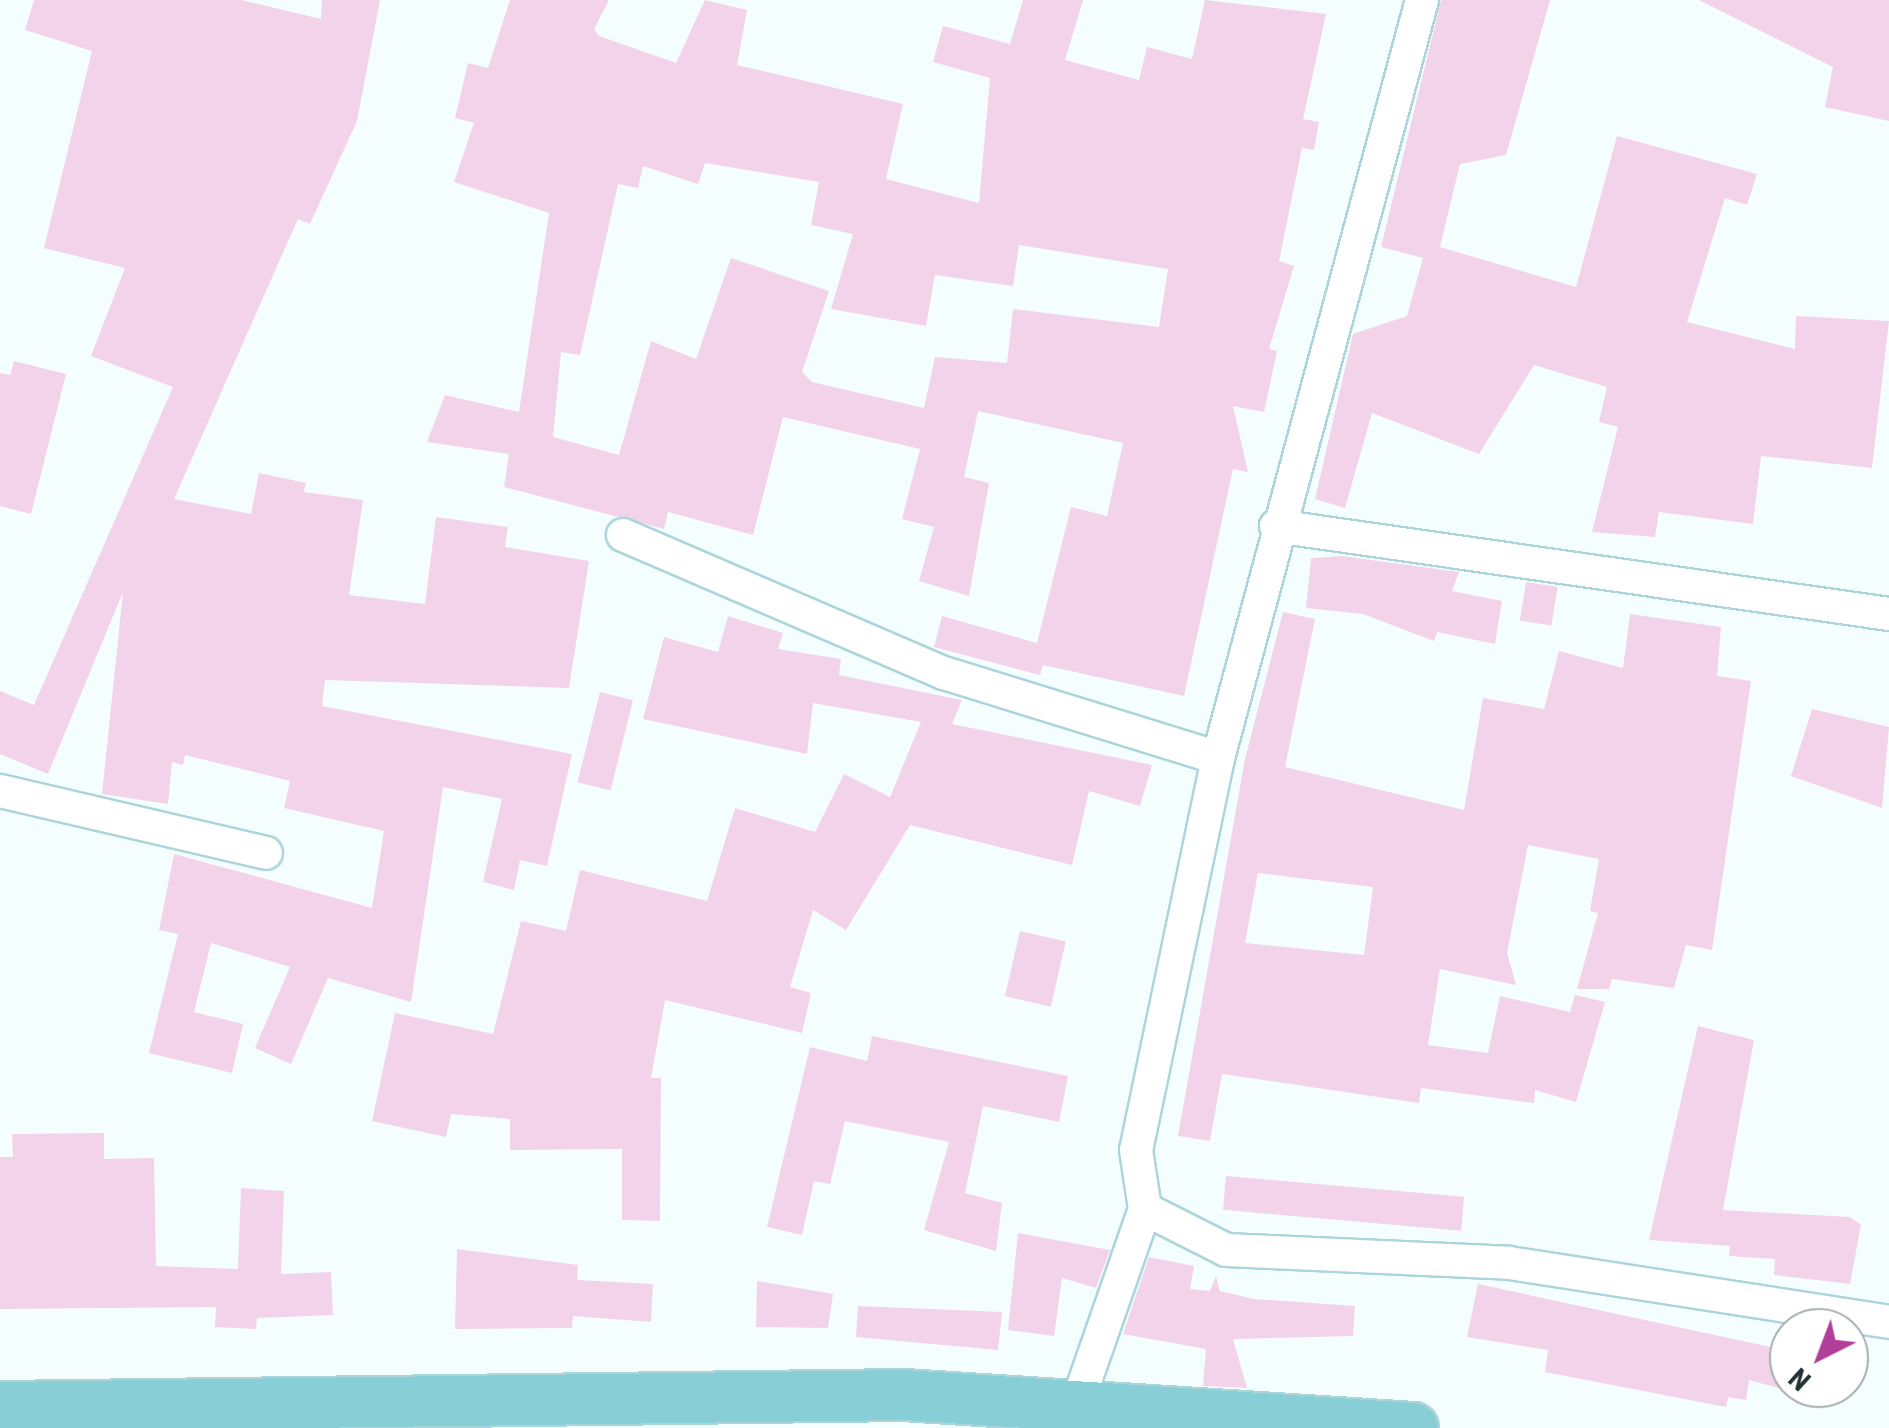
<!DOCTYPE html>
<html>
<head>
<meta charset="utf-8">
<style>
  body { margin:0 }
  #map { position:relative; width:1889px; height:1428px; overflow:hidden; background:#f5feff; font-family:"Roboto Condensed",sans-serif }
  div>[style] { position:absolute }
  .building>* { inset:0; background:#f2d3e9; transform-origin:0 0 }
  .roads { filter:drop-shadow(2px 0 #abd5db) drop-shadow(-2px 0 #abd5db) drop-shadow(0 2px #abd5db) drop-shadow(0 -2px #abd5db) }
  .minor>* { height:32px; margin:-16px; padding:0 16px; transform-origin:16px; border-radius:16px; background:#fff }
  .primary>* { height:50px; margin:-25px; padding:0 25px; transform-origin:25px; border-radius:25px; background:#87ced7 }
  span { translate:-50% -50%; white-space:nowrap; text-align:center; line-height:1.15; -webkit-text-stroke:8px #fff; paint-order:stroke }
  .north { position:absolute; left:1769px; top:1308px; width:100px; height:100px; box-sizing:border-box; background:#fff; border:2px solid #a6adae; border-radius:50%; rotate:222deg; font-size:28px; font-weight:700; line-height:40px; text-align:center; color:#213134 }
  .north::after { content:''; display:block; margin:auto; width:35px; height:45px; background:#b13f9a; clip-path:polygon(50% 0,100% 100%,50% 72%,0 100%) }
</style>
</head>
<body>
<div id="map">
  <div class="building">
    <div style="clip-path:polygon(34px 0,241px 0,321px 19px,322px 0,380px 0,357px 121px,310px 224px,298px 219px,174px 499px,251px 514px,259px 473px,306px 483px,304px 492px,363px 500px,349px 595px,425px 604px,436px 517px,508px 527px,505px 547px,589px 561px,569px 688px,325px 680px,322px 706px,572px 754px,547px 866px,520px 860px,514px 890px,483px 882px,502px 799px,443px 787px,411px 1002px,328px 978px,291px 1064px,255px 1048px,290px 967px,211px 943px,194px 1012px,243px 1024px,232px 1073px,149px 1053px,178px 934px,159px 930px,174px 854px,372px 908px,384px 831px,284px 808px,290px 781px,185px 755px,183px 765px,172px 762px,168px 804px,102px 794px,123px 592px,48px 774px,0 754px,0 691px,34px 705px,173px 387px,91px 356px,125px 268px,44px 248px,92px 51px,25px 30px)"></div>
    <div style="clip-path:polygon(evenodd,510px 0,609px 0,594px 29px,599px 36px,676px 63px,705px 0,747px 10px,737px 65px,903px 104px,886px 179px,979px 203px,990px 78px,933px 62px,943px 26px,1010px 44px,1023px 0,1083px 0,1065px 60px,1139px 80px,1147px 47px,1192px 59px,1205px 0,1326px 14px,1303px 119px,1319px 122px,1314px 150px,1302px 148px,1279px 261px,1294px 266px,1269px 349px,1277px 351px,1264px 412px,1233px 406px,1248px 472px,1233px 469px,1184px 696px,1043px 665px,1040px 675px,934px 647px,942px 616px,1037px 643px,1071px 507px,1107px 516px,1123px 443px,978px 411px,964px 477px,989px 483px,969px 596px,919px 581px,934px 527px,902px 519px,920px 449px,783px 417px,753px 535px,668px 512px,664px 529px,504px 487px,509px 454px,427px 442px,445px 395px,519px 412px,549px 213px,454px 182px,474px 123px,455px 118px,468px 63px,488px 68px,510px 0,705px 163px,819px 182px,811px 225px,853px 234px,831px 309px,926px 326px,935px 275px,1013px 286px,1019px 245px,1168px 269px,1159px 327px,1013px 309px,1007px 363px,935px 357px,924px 408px,812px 382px,802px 372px,829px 291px,731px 258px,696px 359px,651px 341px,619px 455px,553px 437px,561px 352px,580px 355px,618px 184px,638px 188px,643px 166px,698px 184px,705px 163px)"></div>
    <div style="clip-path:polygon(1441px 0,1550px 0,1506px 155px,1460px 164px,1440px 247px,1576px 287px,1617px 136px,1757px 174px,1747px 205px,1725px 198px,1687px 322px,1795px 349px,1796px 316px,1889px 321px,1872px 468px,1761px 456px,1753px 524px,1659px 512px,1655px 537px,1592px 532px,1618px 427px,1599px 422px,1607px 387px,1534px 365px,1479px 454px,1372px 413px,1345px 508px,1315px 499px,1353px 334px,1407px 316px,1423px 258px,1381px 247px)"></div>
    <div style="clip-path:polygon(1699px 0,1889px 0,1889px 121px,1825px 107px,1833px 67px)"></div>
    <div style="clip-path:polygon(14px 361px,66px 374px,31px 514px,0 506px,0 373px,10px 375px)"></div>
    <div style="clip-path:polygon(1342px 556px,1459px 572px,1452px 591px,1502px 601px,1495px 644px,1437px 632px,1434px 641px,1363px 614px,1306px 608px,1311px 558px)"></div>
    <div style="left:1526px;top:582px;width:32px;height:39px;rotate:9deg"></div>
    <div style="clip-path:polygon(evenodd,1283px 612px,1315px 619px,1285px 767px,1464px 810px,1483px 698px,1544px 709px,1559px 651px,1623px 668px,1630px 614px,1721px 627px,1717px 676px,1751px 681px,1712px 950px,1686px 945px,1674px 988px,1612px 979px,1609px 989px,1577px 989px,1598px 913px,1590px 911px,1599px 859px,1528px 845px,1507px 953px,1516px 985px,1440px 969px,1428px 1045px,1488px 1053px,1500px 996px,1570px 1012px,1575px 995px,1605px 1002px,1576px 1102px,1535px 1090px,1534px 1103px,1421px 1088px,1419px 1103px,1222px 1074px,1210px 1141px,1178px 1136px,1245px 759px,1283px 612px,1258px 873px,1373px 887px,1364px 955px,1245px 943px,1258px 873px)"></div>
    <div style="clip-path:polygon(728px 616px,783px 633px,778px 649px,841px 659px,839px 675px,962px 700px,952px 724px,1152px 765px,1140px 806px,1089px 791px,1072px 865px,910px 825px,846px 930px,813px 910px,790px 987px,811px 993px,802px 1033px,665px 1000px,651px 1078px,661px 1078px,660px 1221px,622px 1220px,622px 1149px,510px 1150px,510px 1119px,451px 1114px,446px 1137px,372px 1121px,395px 1013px,493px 1034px,521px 921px,566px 931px,580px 870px,707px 901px,735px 808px,815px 832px,844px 774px,890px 797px,921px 722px,813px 703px,807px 754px,643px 719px,664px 637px,718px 652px)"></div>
    <div style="left:600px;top:692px;width:34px;height:93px;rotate:14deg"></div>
    <div style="clip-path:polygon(1812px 709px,1889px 727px,1882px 808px,1791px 776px)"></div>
    <div style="left:1020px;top:931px;width:47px;height:67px;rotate:13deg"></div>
    <div style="clip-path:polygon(1698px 1026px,1754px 1040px,1723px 1210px,1850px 1217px,1861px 1225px,1850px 1284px,1774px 1275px,1775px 1259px,1729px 1256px,1730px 1246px,1649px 1240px)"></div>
    <div style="clip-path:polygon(872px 1036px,1068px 1076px,1059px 1122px,983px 1106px,965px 1193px,1002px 1203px,996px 1251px,924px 1230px,949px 1142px,845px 1121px,830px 1184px,814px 1181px,802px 1235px,767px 1227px,810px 1047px,867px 1061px)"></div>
    <div style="clip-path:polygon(104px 1133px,104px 1159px,154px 1158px,156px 1266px,238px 1269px,241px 1188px,284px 1191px,281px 1274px,331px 1272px,333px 1315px,257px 1318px,256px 1329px,215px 1327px,216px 1307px,0 1309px,0 1157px,13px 1157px,12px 1134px)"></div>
    <div style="left:1226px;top:1176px;width:239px;height:34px;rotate:5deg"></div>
    <div style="clip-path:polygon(1018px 1233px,1110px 1250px,1096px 1288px,1062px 1278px,1054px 1336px,1008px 1330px)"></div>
    <div style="clip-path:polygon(457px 1249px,578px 1265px,577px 1280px,653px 1284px,651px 1322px,573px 1316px,572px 1328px,455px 1329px)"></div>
    <div style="clip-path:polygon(1149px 1257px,1194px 1266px,1190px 1289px,1210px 1291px,1216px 1276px,1220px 1291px,1254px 1299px,1355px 1306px,1353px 1336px,1233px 1339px,1247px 1388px,1203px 1386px,1206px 1349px,1123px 1334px)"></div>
    <div style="clip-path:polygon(757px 1281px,833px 1294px,828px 1328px,756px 1327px)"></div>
    <div style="clip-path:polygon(1478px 1284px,1789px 1351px,1789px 1391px,1749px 1380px,1746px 1400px,1728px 1397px,1726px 1407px,1545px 1372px,1548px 1350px,1467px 1337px)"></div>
    <div style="clip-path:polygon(858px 1306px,1002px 1312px,998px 1350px,856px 1337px)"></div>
  </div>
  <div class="roads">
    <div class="minor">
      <div style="left:1422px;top:0;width:785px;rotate:105.06deg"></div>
      <div style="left:1218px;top:758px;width:400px;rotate:101.8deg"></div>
      <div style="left:1136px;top:1150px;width:60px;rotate:81.3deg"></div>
      <div style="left:1145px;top:1209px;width:91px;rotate:26.8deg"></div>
      <div style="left:1226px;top:1250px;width:283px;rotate:2.6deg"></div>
      <div style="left:1509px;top:1263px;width:385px;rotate:8.8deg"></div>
      <div style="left:1276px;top:526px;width:619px;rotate:8.17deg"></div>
      <div style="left:623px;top:535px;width:349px;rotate:23.3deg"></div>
      <div style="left:944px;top:673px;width:287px;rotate:17.2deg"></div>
      <div style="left:0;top:791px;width:273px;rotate:13.1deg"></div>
      <div style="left:1077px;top:1404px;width:207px;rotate:-70.8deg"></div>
    </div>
    <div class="primary">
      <div style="left:0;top:1407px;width:904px;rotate:-0.76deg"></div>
      <div style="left:904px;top:1395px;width:510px;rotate:3.71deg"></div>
    </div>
  </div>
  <div class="north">N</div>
</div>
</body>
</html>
